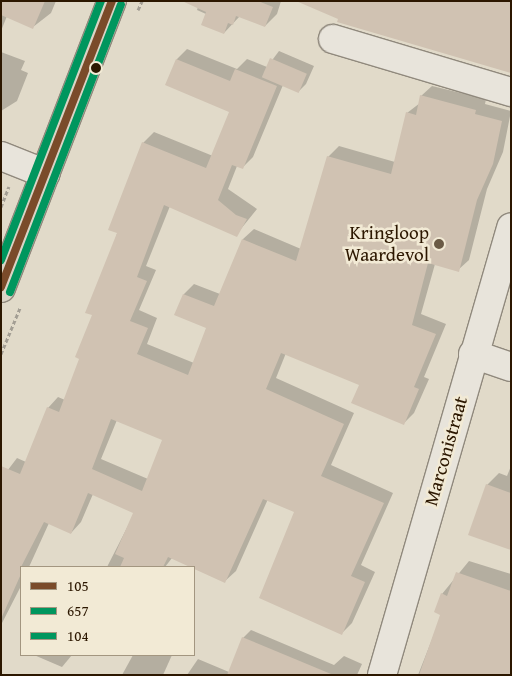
<!DOCTYPE html>
<html>
<head>
<meta charset="utf-8">
<style>
  body { margin:0 }
  #map { position:relative; width:512px; height:676px; overflow:hidden; background:#e1dac9; font-family:"Gentium Book Plus",serif }
  div>[style] { position:absolute }
  .shadow>* { inset:0; background:#0003 }
  .building>* { inset:0; background:#d0c2b2; transform-origin:0 0 }
  .path>* { height:3px; margin-top:-1.5px; transform-origin:0; background:repeating-linear-gradient(90deg,#a39e94 0 4px,transparent 0 6.5px) }
  .roads { filter:drop-shadow(1px 0 #90897d) drop-shadow(-1px 0 #90897d) drop-shadow(0 1px #90897d) drop-shadow(0 -1px #90897d) }
  .minor>* { height:28px; margin:-14px; padding:0 14px; transform-origin:14px; border-radius:14px; background:#e8e4db }
  .major>* { height:28px; margin:-14px; padding:0 14px; transform-origin:14px; border-radius:14px; background:#dbd4c6 }
  .bus-1>* { height:8px; margin:-4px; padding:0 4px; transform-origin:4px; border-radius:4px; background:#7a4b2a }
  .bus-2>* { height:8px; margin:-4px; padding:0 4px; transform-origin:4px; border-radius:4px; background:#00965e }
  .bus-3>* { height:8px; margin:-4px; padding:0 4px; transform-origin:4px; border-radius:4px; background:#00965e }
  .dots>* { width:14px; height:14px; translate:-50% -50%; box-sizing:border-box; border:2px solid #f2ead5; border-radius:50% }
  span { translate:-50% -50%; white-space:nowrap; text-align:center; line-height:1.15; -webkit-text-stroke:5px #f2ead5; paint-order:stroke }
  .poi-label { font-size:19px; color:#2c1700 }
  .right { translate:-100% -50%; text-align:right }
  .street-label { font-size:19px; color:#2c1700 }
  .frame { position:absolute; inset:0; border:2px solid #2c1700; pointer-events:none }
  .legend { position:absolute; left:20px; top:566px; width:175px; height:90px; box-sizing:border-box; background:#f2ead5; border:1px solid #a39680; margin:0; padding:6px 9px; list-style:none; font-size:15px; color:#2c1700 }
  .legend li { display:flex; align-items:center; gap:10px; height:25px }
  .legend b { width:25px; border:1px solid #a39680 }
</style>
</head>
<body>
<div id="map">
  <div class="shadow">
    <div style="clip-path:polygon(1px 1px,56px 1px,51px 13px,33px 27px,7px 16px,1px 31px)"></div>
    <div style="clip-path:polygon(200px 1px,281px 1px,277px 14px,265px 26px,240px 16px,224px 33px,206px 14px,197px 10px)"></div>
    <div style="clip-path:polygon(evenodd,187px 49px,237px 69px,247px 59px,267px 67px,279px 51px,314px 66px,306px 84px,299px 91px,283px 85px,253px 157px,242px 168px,237px 166px,228px 189px,257px 209px,236px 235px,170px 206px,146px 266px,156px 270px,139px 310px,157px 318px,147px 344px,194px 363px,207px 327px,176px 315px,184px 294px,194px 284px,220px 294px,243px 239px,254px 229px,301px 249px,328px 157px,339px 146px,395px 162px,407px 113px,420px 103px,421px 96px,432px 86px,486px 99px,485px 104px,511px 111px,503px 152px,487px 189px,469px 260px,458px 270px,435px 264px,421px 314px,446px 324px,424px 377px,429px 379px,414px 413px,404px 423px,360px 384px,286px 353px,276px 378px,354px 413px,331px 465px,393px 493px,361px 565px,375px 572px,352px 623px,342px 633px,296px 511px,268px 499px,236px 571px,225px 581px,172px 558px,165px 567px,107px 567px,135px 512px,93px 494px,81px 522px,71px 533px,49px 523px,29px 567px,21px 567px,21px 586px,1px 625px,1px 479px,17px 458px,26px 462px,48px 408px,58px 397px,65px 400px,81px 359px,143px 143px,154px 132px,213px 156px,231px 111px,167px 84px,177px 59px,187px 49px,117px 420px,163px 439px,148px 479px,101px 459px,117px 420px)"></div>
    <div style="clip-path:polygon(1px 52px,25px 61px,21px 70px,28px 73px,17px 101px,1px 111px)"></div>
    <div style="clip-path:polygon(511px 466px,511px 549px,487px 485px,499px 473px,507px 476px)"></div>
    <div style="clip-path:polygon(469px 561px,511px 574px,511px 675px,418px 675px,442px 614px,442px 594px)"></div>
    <div style="clip-path:polygon(251px 630px,334px 665px,344px 656px,362px 664px,357px 675px,187px 675px,198px 659px,229px 672px,243px 638px)"></div>
    <div style="clip-path:polygon(34px 655px,72px 655px,62px 667px)"></div>
    <div style="clip-path:polygon(133px 655px,172px 655px,163px 675px,122px 675px)"></div>
  </div>
  <div class="building">
    <div style="clip-path:polygon(1px 1px,45px 1px,33px 29px,1px 15px)"></div>
    <div style="clip-path:polygon(182px 1px,258px 1px,273px 7px,265px 27px,236px 16px,233px 25px,228px 23px,224px 34px,201px 25px,206px 12px)"></div>
    <div style="clip-path:polygon(296px 1px,511px 1px,511px 73px,337px 22px,338px 19px)"></div>
    <div style="left:270px;top:58px;width:40px;height:21px;rotate:23deg"></div>
    <div style="clip-path:polygon(evenodd,176px 59px,230px 81px,235px 69px,277px 86px,243px 169px,232px 165px,218px 200px,236px 215px,247px 219px,237px 237px,164px 205px,137px 277px,147px 281px,130px 321px,148px 328px,137px 354px,188px 375px,206px 328px,174px 315px,183px 294px,214px 306px,242px 239px,296px 261px,327px 156px,391px 174px,406px 112px,416px 115px,420px 95px,476px 110px,475px 114px,502px 121px,493px 164px,477px 200px,459px 272px,428px 263px,412px 325px,436px 334px,414px 387px,419px 389px,404px 425px,351px 403px,359px 385px,281px 353px,266px 389px,344px 424px,321px 476px,384px 503px,351px 576px,365px 582px,342px 635px,259px 598px,294px 512px,263px 499px,225px 583px,168px 557px,163px 567px,120px 567px,124px 558px,115px 554px,133px 513px,88px 493px,71px 534px,44px 522px,21px 567px,21px 574px,1px 619px,1px 466px,20px 474px,47px 407px,59px 412px,79px 359px,75px 357px,92px 315px,85px 313px,117px 233px,108px 230px,142px 142px,206px 168px,229px 112px,165px 85px,176px 59px,111px 419px,162px 440px,142px 491px,92px 469px,111px 419px)"></div>
    <div style="clip-path:polygon(486px 484px,511px 493px,511px 550px,468px 535px)"></div>
    <div style="clip-path:polygon(456px 572px,511px 591px,511px 675px,419px 675px,440px 615px,434px 612px,441px 593px,447px 596px)"></div>
    <div style="clip-path:polygon(242px 637px,331px 674px,331px 675px,227px 675px)"></div>
  </div>
  <div class="path">
    <div style="left:138px;top:10px;width:10px;rotate:-66deg"></div>
    <div style="left:1px;top:207px;width:22px;rotate:-69deg"></div>
    <div style="left:1px;top:354px;width:50px;rotate:-67.6deg"></div>
  </div>
  <div class="roads">
    <div class="minor">
      <div style="left:333px;top:39px;width:186px;rotate:16.6deg"></div>
      <div style="left:1px;top:156px;width:48px;rotate:21.8deg"></div>
      <div style="left:473px;top:354px;width:40px;rotate:18.9deg"></div>
      <div style="left:382px;top:675px;width:466px;rotate:-73.9deg"></div>
    </div>
    <div class="major">
      <div style="left:1px;top:288px;width:308px;rotate:-68.9deg"></div>
    </div>
  </div>
  <div class="bus-1">
    <div style="left:1px;top:287px;width:307px;rotate:-68.8deg"></div>
  </div>
  <div class="bus-2">
    <div style="left:10px;top:292px;width:308px;rotate:-68.9deg"></div>
  </div>
  <div class="bus-3">
    <div style="left:1px;top:260px;width:278px;rotate:-68.9deg"></div>
  </div>
  <div class="dots">
    <div style="left:96px;top:68px;background:#2c1700"></div>
    <div style="left:439px;top:244px;background:#6b5b46"></div>
  </div>
  <div class="poi-label">
    <span class="right" style="left:429px;top:244px">Kringloop<br>Waardevol</span>
  </div>
  <div class="street-label">
    <span style="left:446px;top:451px;rotate:-74deg">Marconistraat</span>
  </div>
  <div class="frame"></div>
  <ul class="legend">
  <li><b style="height:6px;background:#7a4b2a"></b>105</li>
  <li><b style="height:6px;background:#00965e"></b>657</li>
  <li><b style="height:6px;background:#00965e"></b>104</li>
  </ul>
</div>
</body>
</html>
